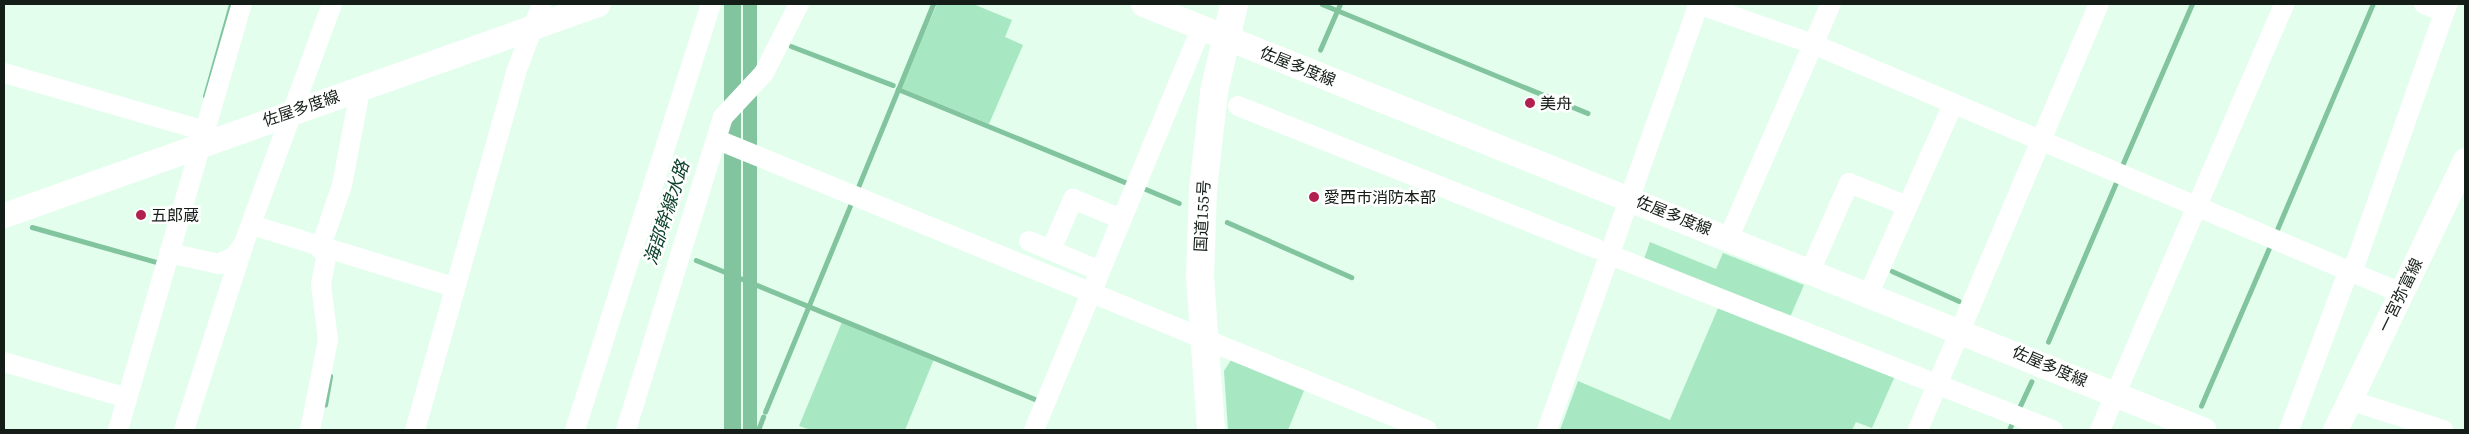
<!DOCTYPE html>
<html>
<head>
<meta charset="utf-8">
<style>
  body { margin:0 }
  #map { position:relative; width:2469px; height:434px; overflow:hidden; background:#e3feed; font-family:"Source Serif 4","Noto Sans JP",serif }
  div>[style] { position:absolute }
  .green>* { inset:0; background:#a7e7c1 }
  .water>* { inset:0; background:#81c49e; transform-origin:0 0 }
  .stream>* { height:4.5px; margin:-2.25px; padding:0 2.25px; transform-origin:2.25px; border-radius:2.25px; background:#81c49e }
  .minor>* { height:20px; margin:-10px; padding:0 10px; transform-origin:10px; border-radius:10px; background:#fff }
  .major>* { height:25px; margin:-12.5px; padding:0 12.5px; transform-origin:12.5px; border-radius:12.5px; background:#fff }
  .highway>* { height:28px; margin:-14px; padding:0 14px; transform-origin:14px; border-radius:14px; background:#fff }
  .dots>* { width:14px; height:14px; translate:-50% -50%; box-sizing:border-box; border:2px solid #fff; border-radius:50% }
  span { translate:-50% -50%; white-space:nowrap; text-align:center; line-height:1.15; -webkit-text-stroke:5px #fff; paint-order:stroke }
  .street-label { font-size:16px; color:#141d17 }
  .poi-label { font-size:16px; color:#141d17 }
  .left { translate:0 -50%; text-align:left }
  .water-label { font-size:18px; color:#0c422a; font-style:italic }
  .frame { position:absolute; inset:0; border:5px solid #141d17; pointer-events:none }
</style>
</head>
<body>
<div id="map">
  <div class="green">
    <div style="clip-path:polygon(937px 4px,973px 4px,1012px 20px,1005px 37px,1023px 45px,989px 124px,901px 88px)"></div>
    <div style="clip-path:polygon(1650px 242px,1716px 269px,1723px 253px,1804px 285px,1787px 324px,1643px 262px)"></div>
    <div style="clip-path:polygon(1719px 306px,1895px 376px,1872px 428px,1856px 422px,1852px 430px,1560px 430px,1578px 381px,1670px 420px)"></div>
    <div style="clip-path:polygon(842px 322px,934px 359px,905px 430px,811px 430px,799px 426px)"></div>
    <div style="clip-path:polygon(1233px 357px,1305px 388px,1288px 430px,1228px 430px,1224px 371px)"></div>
  </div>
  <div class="water">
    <div style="left:724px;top:4px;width:17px;height:448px"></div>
    <div style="left:743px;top:4px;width:14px;height:448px"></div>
  </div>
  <div class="stream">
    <div style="left:1322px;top:4px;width:287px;rotate:22.3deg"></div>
    <div style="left:791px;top:46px;width:109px;rotate:20.9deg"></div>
    <div style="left:1320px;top:50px;width:50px;rotate:-66.5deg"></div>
    <div style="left:898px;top:89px;width:251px;rotate:22.3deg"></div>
    <div style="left:205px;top:96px;width:96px;rotate:-74.2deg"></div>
    <div style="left:2121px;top:168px;width:179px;rotate:-66.6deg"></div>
    <div style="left:1141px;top:187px;width:41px;rotate:22.8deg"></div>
    <div style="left:856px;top:192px;width:203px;rotate:-67.7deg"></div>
    <div style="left:1227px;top:222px;width:136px;rotate:23.9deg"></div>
    <div style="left:32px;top:227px;width:133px;rotate:15.7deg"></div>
    <div style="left:2276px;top:232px;width:248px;rotate:-67deg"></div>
    <div style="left:696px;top:260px;width:372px;rotate:22.3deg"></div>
    <div style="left:1892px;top:271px;width:73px;rotate:24.1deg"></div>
    <div style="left:2048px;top:342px;width:176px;rotate:-66.9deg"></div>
    <div style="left:325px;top:405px;width:29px;rotate:-80deg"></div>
    <div style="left:2201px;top:406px;width:174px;rotate:-66.7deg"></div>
    <div style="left:2019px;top:408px;width:29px;rotate:-65deg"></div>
    <div style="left:765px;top:412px;width:228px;rotate:-67.6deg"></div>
    <div style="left:758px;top:430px;width:14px;rotate:-69deg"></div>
    <div style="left:2009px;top:430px;width:10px;rotate:-66deg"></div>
  </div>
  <div class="minor">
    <div style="left:1698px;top:4px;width:122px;rotate:19.2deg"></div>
    <div style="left:1813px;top:44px;width:639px;rotate:22.95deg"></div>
    <div style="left:2424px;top:4px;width:22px;rotate:22deg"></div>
    <div style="left:4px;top:73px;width:209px;rotate:16.1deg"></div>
    <div style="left:1238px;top:106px;width:386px;rotate:21.7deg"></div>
    <div style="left:718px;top:140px;width:766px;rotate:22.25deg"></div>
    <div style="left:252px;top:225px;width:211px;rotate:17.1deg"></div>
    <div style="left:1729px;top:237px;width:254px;rotate:-66.4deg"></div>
    <div style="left:1029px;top:241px;width:77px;rotate:22.9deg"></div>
    <div style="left:320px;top:249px;width:68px;rotate:-71deg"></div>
    <div style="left:342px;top:185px;width:86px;rotate:-79.2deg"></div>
    <div style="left:358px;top:101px;width:12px;rotate:-104deg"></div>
    <div style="left:1051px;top:250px;width:56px;rotate:-66.7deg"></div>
    <div style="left:1073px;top:199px;width:52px;rotate:22.6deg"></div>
    <div style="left:169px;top:253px;width:51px;rotate:12.4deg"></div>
    <div style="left:219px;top:264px;width:18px;rotate:-27deg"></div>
    <div style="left:235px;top:256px;width:14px;rotate:-54deg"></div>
    <div style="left:1618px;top:258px;width:468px;rotate:21.6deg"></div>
    <div style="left:1811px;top:269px;width:94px;rotate:-66.2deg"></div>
    <div style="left:1849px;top:183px;width:62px;rotate:21.6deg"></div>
    <div style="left:2352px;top:273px;width:285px;rotate:-70.5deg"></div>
    <div style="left:1869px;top:293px;width:207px;rotate:-66deg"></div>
    <div style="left:4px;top:362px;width:128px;rotate:16.3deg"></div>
    <div style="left:2349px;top:400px;width:99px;rotate:17.7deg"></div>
    <div style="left:118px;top:430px;width:444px;rotate:-73.8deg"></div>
    <div style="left:184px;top:430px;width:196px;rotate:-72.2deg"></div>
    <div style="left:244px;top:243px;width:255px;rotate:-69.8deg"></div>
    <div style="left:310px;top:430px;width:92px;rotate:-78.7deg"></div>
    <div style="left:328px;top:340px;width:56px;rotate:-97.1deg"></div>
    <div style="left:321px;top:284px;width:33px;rotate:-79deg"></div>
    <div style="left:415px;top:430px;width:372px;rotate:-74.2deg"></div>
    <div style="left:516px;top:72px;width:73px;rotate:-69.1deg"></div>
    <div style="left:575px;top:430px;width:447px;rotate:-72.3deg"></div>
    <div style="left:626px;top:430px;width:328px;rotate:-72.8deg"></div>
    <div style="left:723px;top:117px;width:60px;rotate:-47deg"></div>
    <div style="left:764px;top:73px;width:77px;rotate:-63.1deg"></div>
    <div style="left:1034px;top:430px;width:437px;rotate:-67.4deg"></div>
    <div style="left:1547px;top:430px;width:452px;rotate:-70.4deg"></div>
    <div style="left:1918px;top:430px;width:463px;rotate:-67deg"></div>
    <div style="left:2100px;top:430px;width:464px;rotate:-66.6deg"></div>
    <div style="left:2289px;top:430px;width:169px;rotate:-69.5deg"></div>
  </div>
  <div class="major">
    <div style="left:1143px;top:4px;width:1143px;rotate:21.88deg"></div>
    <div style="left:4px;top:215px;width:630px;rotate:-19.56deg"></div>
    <div style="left:2335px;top:430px;width:300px;rotate:-64.3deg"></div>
  </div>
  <div class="highway">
    <div style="left:1211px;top:430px;width:154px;rotate:-94.1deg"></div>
    <div style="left:1200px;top:276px;width:87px;rotate:-88deg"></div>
    <div style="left:1203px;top:189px;width:98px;rotate:-83.5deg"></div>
    <div style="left:1214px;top:92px;width:90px;rotate:-77.2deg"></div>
  </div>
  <div class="dots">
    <div style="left:1530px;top:103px;background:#b1204f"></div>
    <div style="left:1314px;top:197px;background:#b1204f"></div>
    <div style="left:141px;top:215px;background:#b1204f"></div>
  </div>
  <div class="street-label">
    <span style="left:1298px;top:66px;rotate:22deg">佐屋多度線</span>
    <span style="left:301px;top:108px;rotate:-19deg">佐屋多度線</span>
    <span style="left:1674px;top:215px;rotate:22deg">佐屋多度線</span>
    <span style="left:1202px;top:216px;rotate:-87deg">国道155号</span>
    <span style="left:2400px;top:295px;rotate:-64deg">一宮弥富線</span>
    <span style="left:2050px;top:366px;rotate:23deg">佐屋多度線</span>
  </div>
  <div class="poi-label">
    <span class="left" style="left:1540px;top:103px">美舟</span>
    <span class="left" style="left:1324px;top:197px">愛西市消防本部</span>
    <span class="left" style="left:151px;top:215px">五郎蔵</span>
  </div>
  <div class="water-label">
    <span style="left:667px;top:213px;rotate:-72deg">海部幹線水路</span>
  </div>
  <div class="frame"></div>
</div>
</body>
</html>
